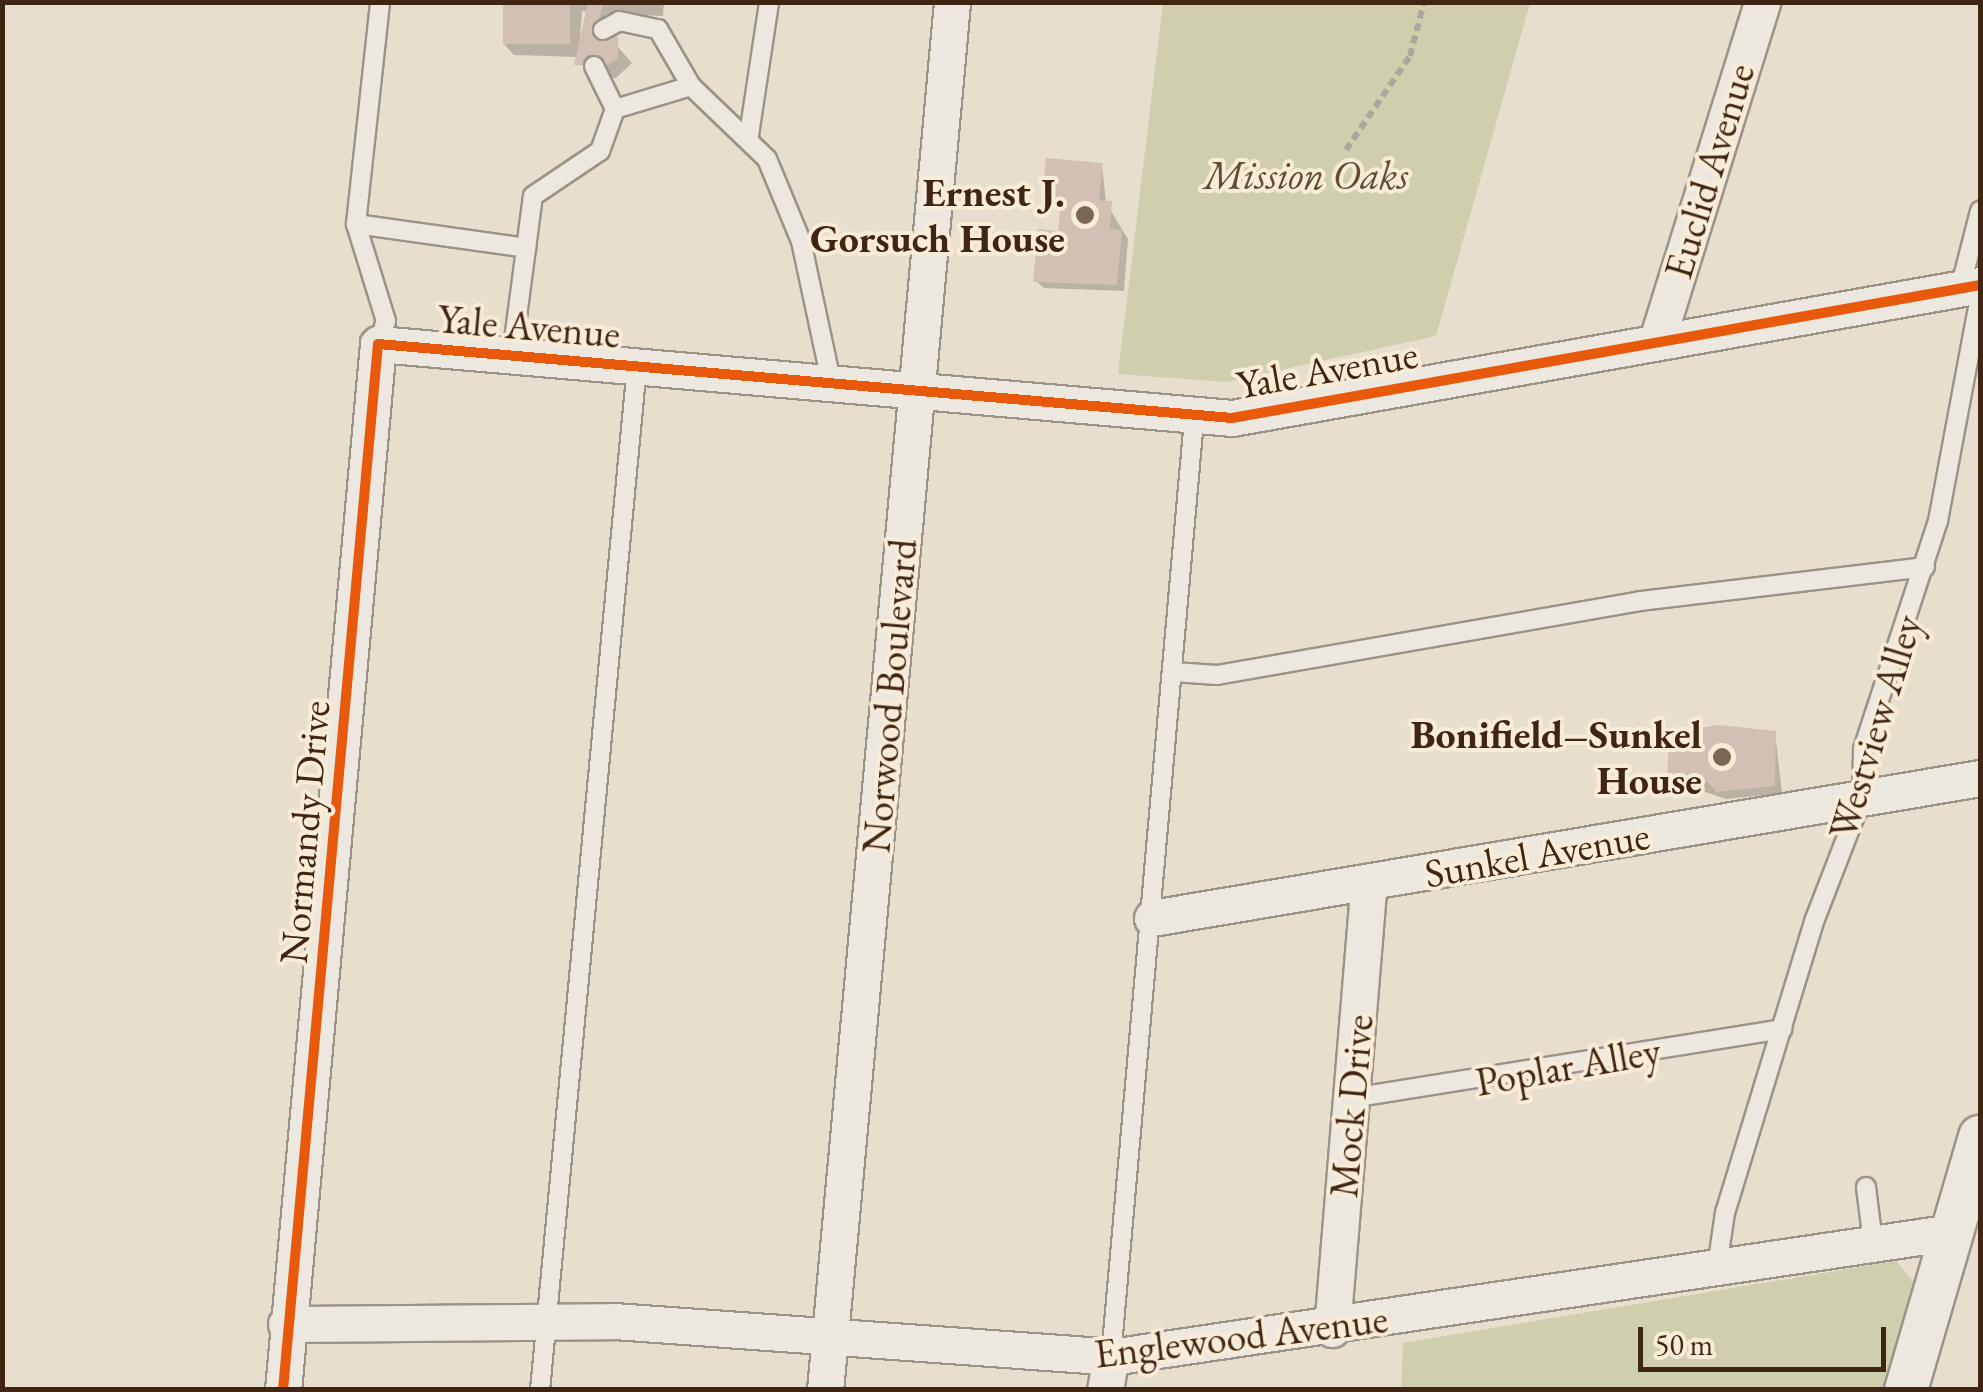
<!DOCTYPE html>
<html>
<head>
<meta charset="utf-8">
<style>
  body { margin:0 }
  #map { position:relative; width:1983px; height:1392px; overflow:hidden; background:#e8decd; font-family:"EB Garamond",serif }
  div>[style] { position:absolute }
  .green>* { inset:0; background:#d0cfad }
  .shadow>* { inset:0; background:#0003 }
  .building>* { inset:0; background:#d3c0b4; transform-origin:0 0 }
  .path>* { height:6px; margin-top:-3px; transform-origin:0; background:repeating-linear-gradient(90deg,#ada69d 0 8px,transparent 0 13px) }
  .roads { filter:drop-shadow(2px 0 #9c9387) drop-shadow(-2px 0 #9c9387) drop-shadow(0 2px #9c9387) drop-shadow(0 -2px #9c9387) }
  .service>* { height:18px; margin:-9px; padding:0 9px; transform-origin:9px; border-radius:9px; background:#ece7df }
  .minor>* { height:35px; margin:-17.5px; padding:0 17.5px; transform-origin:17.5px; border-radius:17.5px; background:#ece7df }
  .tertiary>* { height:42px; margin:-21px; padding:0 21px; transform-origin:21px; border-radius:21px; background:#ece7df }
  .cycleway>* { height:10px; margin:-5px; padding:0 5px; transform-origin:5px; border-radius:5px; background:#e8590c }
  .dots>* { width:28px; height:28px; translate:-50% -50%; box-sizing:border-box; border:5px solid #f8ecd7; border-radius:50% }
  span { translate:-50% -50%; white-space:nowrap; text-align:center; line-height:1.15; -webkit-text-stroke:8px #f8ecd7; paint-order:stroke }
  .street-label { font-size:40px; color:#412513 }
  .park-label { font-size:40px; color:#604c33; font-style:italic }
  .poi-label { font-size:40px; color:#412513; font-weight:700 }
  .right { translate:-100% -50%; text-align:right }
  .frame { position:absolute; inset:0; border:5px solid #412513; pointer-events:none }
  .scale { position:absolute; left:1638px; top:1327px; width:248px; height:45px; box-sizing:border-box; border:5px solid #412513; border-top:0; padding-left:12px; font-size:30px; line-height:35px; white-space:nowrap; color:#412513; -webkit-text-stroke:8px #f8ecd7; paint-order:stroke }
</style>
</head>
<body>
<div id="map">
  <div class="green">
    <div style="clip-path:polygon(1163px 3px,1530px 3px,1436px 336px,1226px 382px,1118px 374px)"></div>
    <div style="clip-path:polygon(1896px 1261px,1916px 1285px,1885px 1389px,1401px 1390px,1403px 1343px)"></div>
  </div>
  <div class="shadow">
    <div style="clip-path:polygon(evenodd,506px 2px,664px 2px,663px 16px,615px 14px,608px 36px,632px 63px,616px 78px,589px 76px,579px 57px,514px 55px,503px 43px,506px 2px,582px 11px,588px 12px,583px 37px,580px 36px,582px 11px)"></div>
    <div style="clip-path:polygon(1102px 165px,1106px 203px,1128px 239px,1124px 291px,1044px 288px,1036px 281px,1060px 234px,1063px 204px,1045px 196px)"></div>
    <div style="clip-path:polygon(1775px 733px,1782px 793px,1726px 799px,1670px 780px)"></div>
  </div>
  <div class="building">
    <div style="clip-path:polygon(588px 2px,604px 2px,596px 29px,618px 37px,618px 58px,603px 67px,574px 65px)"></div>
    <div style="left:503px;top:3px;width:67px;height:41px"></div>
    <div style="clip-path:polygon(1046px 158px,1103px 163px,1099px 200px,1112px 201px,1110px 229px,1122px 230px,1117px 285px,1033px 282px,1038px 229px,1058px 231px,1061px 199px,1042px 197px)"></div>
    <div style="clip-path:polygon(1718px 725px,1776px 731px,1775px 786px,1716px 792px,1708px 782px,1667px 781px,1669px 733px)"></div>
  </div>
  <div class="path">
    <div style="left:1346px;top:150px;width:114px;rotate:-55.8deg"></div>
    <div style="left:1410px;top:56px;width:56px;rotate:-75.5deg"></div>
  </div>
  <div class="roads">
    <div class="service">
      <div style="left:603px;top:30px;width:18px;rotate:-29deg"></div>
      <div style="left:619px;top:21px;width:40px;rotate:12deg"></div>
      <div style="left:658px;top:29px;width:66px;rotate:59.9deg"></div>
      <div style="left:594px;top:66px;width:48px;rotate:64deg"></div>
      <div style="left:749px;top:135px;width:134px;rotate:-81.4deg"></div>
      <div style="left:356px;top:224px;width:172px;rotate:8deg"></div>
      <div style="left:1960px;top:289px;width:81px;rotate:-75.6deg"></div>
      <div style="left:378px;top:344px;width:24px;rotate:-71deg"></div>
      <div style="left:386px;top:321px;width:102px;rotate:-107.2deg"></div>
      <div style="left:356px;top:224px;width:223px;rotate:-83.8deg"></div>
      <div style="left:512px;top:355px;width:160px;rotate:-82.5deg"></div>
      <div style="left:533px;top:196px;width:81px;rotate:-33.9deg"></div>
      <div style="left:600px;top:151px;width:45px;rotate:-70.3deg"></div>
      <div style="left:615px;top:109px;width:79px;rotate:-16.8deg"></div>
      <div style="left:691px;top:86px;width:105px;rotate:43.8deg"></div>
      <div style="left:767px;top:159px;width:89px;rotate:67.5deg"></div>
      <div style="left:801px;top:241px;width:148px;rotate:77.9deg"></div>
      <div style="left:1173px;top:672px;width:44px;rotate:3.9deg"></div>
      <div style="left:1217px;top:675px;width:429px;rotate:-9.9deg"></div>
      <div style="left:1640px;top:601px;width:287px;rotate:-6.8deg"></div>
      <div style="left:1352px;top:1098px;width:436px;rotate:-9.1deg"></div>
      <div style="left:1866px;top:1187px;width:56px;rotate:82.9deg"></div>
      <div style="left:1717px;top:1267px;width:55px;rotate:-81.6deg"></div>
      <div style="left:1725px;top:1213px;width:307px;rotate:-73deg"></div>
      <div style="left:1815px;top:919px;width:130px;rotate:-68.8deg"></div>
      <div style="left:1862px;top:798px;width:49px;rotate:-88.8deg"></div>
      <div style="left:1863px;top:749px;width:240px;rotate:-71.8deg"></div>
      <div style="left:1938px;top:521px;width:229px;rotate:-79.4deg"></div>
      <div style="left:1111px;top:1357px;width:942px;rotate:-84.94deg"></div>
      <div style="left:540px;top:1390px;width:1030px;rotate:-84.59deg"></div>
    </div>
    <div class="minor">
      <div style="left:1657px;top:340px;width:354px;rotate:-72.7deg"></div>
      <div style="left:1152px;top:918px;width:840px;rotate:-9.6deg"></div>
      <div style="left:286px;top:1324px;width:328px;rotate:-0.5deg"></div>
      <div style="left:614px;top:1321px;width:498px;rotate:4.1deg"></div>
      <div style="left:1111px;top:1357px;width:850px;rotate:-8.45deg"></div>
      <div style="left:1332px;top:1329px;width:449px;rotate:-85.3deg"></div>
      <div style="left:283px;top:1390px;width:1050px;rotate:-84.81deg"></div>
      <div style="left:378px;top:344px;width:857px;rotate:4.95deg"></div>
      <div style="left:1232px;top:418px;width:760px;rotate:-10.08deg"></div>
      <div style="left:825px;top:1390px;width:1394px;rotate:-84.77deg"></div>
      <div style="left:1105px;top:1390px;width:34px;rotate:-80deg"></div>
    </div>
    <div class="tertiary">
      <div style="left:1906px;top:1390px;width:264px;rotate:-73.7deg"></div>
    </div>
  </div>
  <div class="cycleway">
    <div style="left:283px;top:1390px;width:1050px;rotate:-84.81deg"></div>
    <div style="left:378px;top:344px;width:857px;rotate:4.95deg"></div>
    <div style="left:1232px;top:418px;width:760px;rotate:-10.08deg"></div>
  </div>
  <div class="dots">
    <div style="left:1085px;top:215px;background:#7b6654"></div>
    <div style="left:1722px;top:757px;background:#7b6654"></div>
  </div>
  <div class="street-label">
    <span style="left:1709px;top:171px;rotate:-73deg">Euclid Avenue</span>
    <span style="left:529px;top:326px;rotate:5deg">Yale Avenue</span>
    <span style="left:1327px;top:369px;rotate:-10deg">Yale Avenue</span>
    <span style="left:889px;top:696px;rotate:-85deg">Norwood Boulevard</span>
    <span style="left:1875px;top:727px;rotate:-73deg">Westview Alley</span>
    <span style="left:304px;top:832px;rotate:-85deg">Normandy Drive</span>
    <span style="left:1537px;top:854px;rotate:-10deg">Sunkel Avenue</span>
    <span style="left:1568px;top:1066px;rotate:-10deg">Poplar Alley</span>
    <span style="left:1351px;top:1106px;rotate:-85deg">Mock Drive</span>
    <span style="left:1241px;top:1336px;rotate:-7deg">Englewood Avenue</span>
  </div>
  <div class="park-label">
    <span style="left:1306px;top:175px">Mission Oaks</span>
  </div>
  <div class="poi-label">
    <span class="right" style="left:1065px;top:215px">Ernest J.<br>Gorsuch House</span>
    <span class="right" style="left:1702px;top:757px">Bonifield–Sunkel<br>House</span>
  </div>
  <div class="frame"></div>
  <div class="scale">50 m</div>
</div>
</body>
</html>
